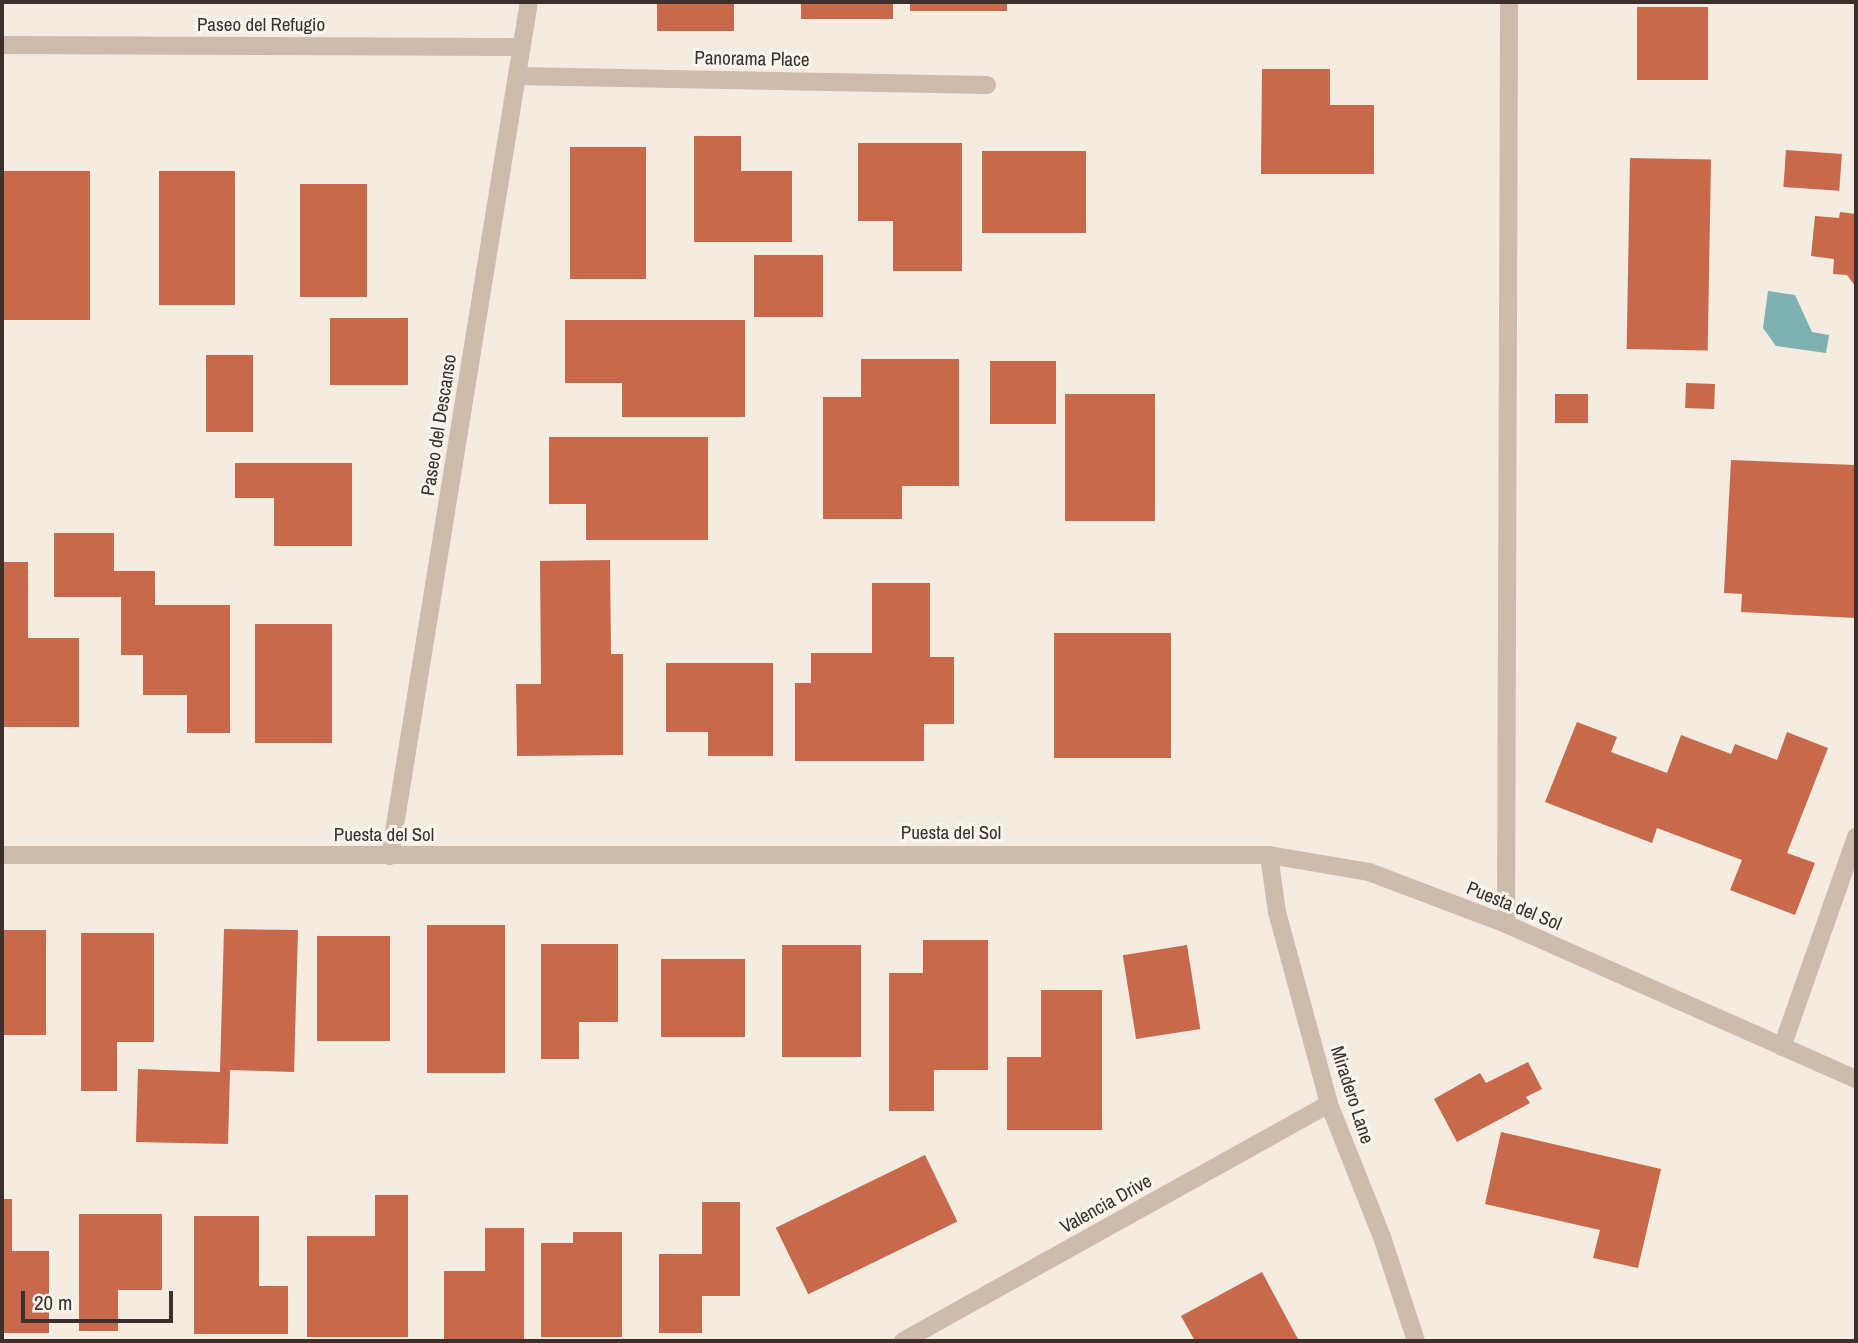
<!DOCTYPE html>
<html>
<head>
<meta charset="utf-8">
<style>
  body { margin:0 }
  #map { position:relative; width:1858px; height:1343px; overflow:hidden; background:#f4ebe1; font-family:"Archivo Narrow",sans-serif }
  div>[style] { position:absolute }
  .water>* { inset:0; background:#7fb0b2 }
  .building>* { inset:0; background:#c8694b; transform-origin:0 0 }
  .lane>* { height:18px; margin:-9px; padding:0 9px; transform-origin:9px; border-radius:9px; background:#cdbbac }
  .street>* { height:18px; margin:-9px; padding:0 9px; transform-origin:9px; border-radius:9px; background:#cdbbac }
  span { translate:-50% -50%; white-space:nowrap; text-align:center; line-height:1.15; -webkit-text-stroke:6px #fbf5ee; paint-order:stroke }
  .street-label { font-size:19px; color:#3b302b }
  .frame { position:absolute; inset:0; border:4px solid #3b302b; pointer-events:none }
  .scale { position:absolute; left:21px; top:1291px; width:152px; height:32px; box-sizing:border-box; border:4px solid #3b302b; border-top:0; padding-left:9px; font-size:21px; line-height:24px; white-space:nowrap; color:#3b302b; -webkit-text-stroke:5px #fbf5ee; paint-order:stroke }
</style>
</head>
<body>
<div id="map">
  <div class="water">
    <div style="clip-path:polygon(1768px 291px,1795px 295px,1812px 332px,1829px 335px,1826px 353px,1776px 346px,1763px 328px)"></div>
  </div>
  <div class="building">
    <div style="left:657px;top:2px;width:77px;height:29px"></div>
    <div style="left:801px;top:2px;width:92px;height:17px"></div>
    <div style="left:910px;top:2px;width:97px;height:9px"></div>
    <div style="left:1637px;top:7px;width:71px;height:73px"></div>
    <div style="clip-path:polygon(1262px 69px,1330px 69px,1330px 105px,1374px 105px,1374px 174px,1261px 174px)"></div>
    <div style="clip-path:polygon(694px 136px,741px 136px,741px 171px,792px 171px,792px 242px,694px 242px)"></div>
    <div style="clip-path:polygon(858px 143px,962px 143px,962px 271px,893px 271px,893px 221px,858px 221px)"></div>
    <div style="left:570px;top:147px;width:76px;height:132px"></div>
    <div style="left:1786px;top:150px;width:56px;height:37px;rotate:4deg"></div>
    <div style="left:982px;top:151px;width:104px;height:82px"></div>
    <div style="left:1630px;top:158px;width:81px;height:191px;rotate:1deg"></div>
    <div style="left:2px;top:171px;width:88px;height:149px"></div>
    <div style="left:159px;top:171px;width:76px;height:134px"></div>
    <div style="left:300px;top:184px;width:67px;height:113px"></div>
    <div style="clip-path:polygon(1840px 212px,1856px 214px,1856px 287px,1847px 275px,1833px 274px,1834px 259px,1811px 256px,1815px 216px,1839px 218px)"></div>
    <div style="left:754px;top:255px;width:69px;height:62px"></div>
    <div style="left:330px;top:318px;width:78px;height:67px"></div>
    <div style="clip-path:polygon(565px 320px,745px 320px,745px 417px,622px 417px,622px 383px,565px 383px)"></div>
    <div style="left:206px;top:355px;width:47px;height:77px"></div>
    <div style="clip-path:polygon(861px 359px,959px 359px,959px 486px,902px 486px,902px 519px,823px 519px,823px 397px,861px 397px)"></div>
    <div style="left:990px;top:361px;width:66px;height:63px"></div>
    <div style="left:1686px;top:383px;width:29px;height:25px;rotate:2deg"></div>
    <div style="left:1065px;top:394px;width:90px;height:127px"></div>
    <div style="left:1555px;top:394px;width:33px;height:29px"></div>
    <div style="clip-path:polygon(549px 437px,708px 437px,708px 540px,586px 540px,586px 504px,549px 504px)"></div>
    <div style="clip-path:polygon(1731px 460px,1856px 465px,1856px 618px,1741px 612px,1742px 594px,1724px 593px)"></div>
    <div style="clip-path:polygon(235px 463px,352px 463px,352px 546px,274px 546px,274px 498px,235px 498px)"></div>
    <div style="clip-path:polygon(54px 533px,114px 533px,114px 571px,155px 571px,155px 605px,230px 605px,230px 733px,187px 733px,187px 695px,143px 695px,143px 655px,121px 655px,121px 597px,54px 597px)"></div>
    <div style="clip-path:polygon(610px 560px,611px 654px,623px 654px,623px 755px,517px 756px,516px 684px,541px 684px,540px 561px)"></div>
    <div style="clip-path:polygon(2px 562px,28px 562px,28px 638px,79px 638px,79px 727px,2px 727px)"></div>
    <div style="clip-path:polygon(872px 583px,930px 583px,930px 657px,954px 657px,954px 724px,924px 724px,924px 761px,795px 761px,795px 683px,811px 683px,811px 653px,872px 653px)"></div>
    <div style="left:255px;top:624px;width:77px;height:119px"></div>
    <div style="left:1054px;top:633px;width:117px;height:125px"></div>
    <div style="clip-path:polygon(666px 663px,773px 663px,773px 756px,708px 756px,708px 732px,666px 732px)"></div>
    <div style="clip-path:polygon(1577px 722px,1617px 737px,1611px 752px,1667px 773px,1681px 735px,1731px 754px,1735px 744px,1777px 760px,1787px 732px,1828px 748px,1787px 853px,1815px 863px,1795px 915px,1730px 890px,1742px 860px,1657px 828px,1652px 843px,1545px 802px)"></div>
    <div style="left:427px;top:925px;width:78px;height:148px"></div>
    <div style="clip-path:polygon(224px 929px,298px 930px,294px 1072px,230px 1070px,228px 1144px,136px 1142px,138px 1069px,220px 1072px)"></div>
    <div style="left:2px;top:930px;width:44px;height:105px"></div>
    <div style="clip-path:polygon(81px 933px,154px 933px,154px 1042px,117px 1042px,117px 1091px,81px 1091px)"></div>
    <div style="left:317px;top:936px;width:73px;height:105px"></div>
    <div style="clip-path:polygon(923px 940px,988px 940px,988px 1070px,934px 1070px,934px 1111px,889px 1111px,889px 973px,923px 973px)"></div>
    <div style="clip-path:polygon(541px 944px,618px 944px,618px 1022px,579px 1022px,579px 1059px,541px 1059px)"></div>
    <div style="left:782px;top:945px;width:79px;height:112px"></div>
    <div style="left:1187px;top:945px;width:85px;height:65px;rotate:81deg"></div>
    <div style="left:661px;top:959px;width:84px;height:78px"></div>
    <div style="clip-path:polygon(1041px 990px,1102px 990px,1102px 1130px,1007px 1130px,1007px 1057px,1041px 1057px)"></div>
    <div style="clip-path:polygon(1528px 1062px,1542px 1089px,1526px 1097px,1530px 1103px,1457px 1142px,1434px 1099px,1480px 1073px,1486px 1083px)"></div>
    <div style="clip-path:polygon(1501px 1132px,1661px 1169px,1638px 1268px,1593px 1258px,1600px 1230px,1485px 1204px)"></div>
    <div style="left:925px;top:1155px;width:74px;height:166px;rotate:64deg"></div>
    <div style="clip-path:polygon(375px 1195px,408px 1195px,408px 1337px,307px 1337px,307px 1236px,375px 1236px)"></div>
    <div style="clip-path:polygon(2px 1199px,12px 1199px,12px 1251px,49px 1251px,49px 1333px,2px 1333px)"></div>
    <div style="clip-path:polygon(702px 1202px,740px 1202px,740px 1296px,702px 1296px,702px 1333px,659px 1333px,659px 1254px,702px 1254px)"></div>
    <div style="clip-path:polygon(79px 1214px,162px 1214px,162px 1290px,118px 1290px,118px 1331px,79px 1331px)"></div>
    <div style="clip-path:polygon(194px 1216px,259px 1216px,259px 1286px,288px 1286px,288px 1334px,194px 1334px)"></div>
    <div style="clip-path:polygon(485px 1228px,524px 1228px,524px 1341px,444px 1341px,444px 1271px,485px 1271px)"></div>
    <div style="clip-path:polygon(573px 1232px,622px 1232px,622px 1337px,541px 1337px,541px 1243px,573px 1243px)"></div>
    <div style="clip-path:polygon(1262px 1272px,1299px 1341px,1195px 1341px,1181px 1316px)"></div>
  </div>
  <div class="lane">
    <div style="left:1506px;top:924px;width:922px;rotate:-89.81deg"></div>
    <div style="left:1782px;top:1047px;width:223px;rotate:-70.6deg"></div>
  </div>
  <div class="street">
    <div style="left:2px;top:45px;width:517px;rotate:0.22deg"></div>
    <div style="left:517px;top:76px;width:470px;rotate:1.1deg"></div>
    <div style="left:2px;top:855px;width:1267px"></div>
    <div style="left:1269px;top:855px;width:101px;rotate:9.6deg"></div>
    <div style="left:1369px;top:872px;width:147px;rotate:20.8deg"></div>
    <div style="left:1506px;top:924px;width:383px;rotate:23.9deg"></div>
    <div style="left:1269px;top:855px;width:58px;rotate:82deg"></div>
    <div style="left:1277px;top:912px;width:199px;rotate:74.8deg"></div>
    <div style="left:1329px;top:1104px;width:146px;rotate:68.3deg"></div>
    <div style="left:1383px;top:1240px;width:106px;rotate:71.9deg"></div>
    <div style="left:390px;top:856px;width:865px;rotate:-80.76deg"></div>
    <div style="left:903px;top:1341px;width:487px;rotate:-29.1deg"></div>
  </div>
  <div class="street-label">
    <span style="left:261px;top:25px">Paseo del Refugio</span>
    <span style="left:752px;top:59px;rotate:1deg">Panorama Place</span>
    <span style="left:439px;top:425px;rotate:-81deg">Paseo del Descanso</span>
    <span style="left:951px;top:833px">Puesta del Sol</span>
    <span style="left:384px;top:835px">Puesta del Sol</span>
    <span style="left:1514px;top:906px;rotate:22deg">Puesta del Sol</span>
    <span style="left:1352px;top:1095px;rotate:72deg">Miradero Lane</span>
    <span style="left:1106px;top:1204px;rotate:-29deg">Valencia Drive</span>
  </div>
  <div class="frame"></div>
  <div class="scale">20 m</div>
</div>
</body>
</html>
